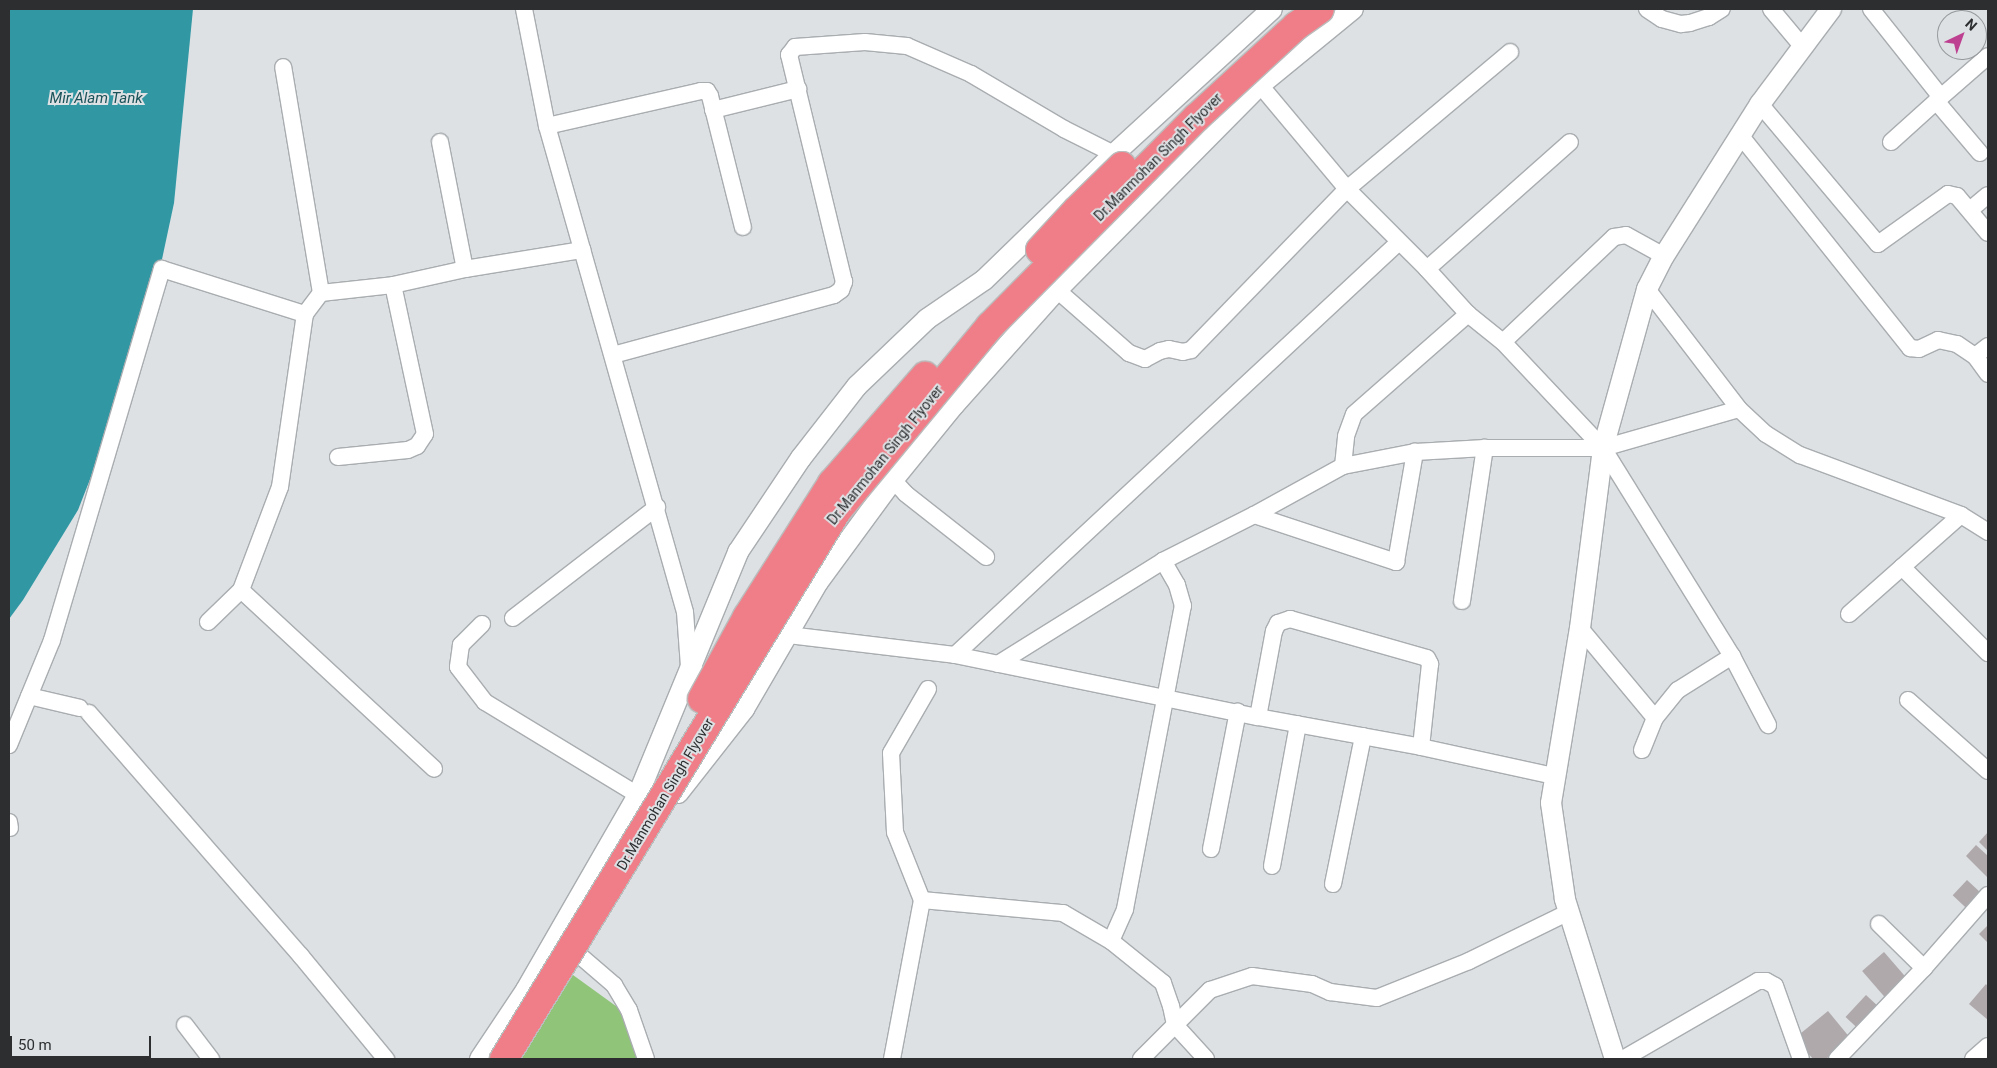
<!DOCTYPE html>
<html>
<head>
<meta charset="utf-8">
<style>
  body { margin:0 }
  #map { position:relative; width:1997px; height:1068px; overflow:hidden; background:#dde1e4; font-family:Roboto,sans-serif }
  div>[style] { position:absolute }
  .forest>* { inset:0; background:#90c579 }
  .water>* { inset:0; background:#3097a3 }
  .building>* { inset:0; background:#afa9ab; transform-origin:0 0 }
  .roads { filter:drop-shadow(1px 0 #a9adb0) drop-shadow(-1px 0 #a9adb0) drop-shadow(0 1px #a9adb0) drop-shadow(0 -1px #a9adb0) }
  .minor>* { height:16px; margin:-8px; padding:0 8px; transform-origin:8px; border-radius:8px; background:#fff }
  .tertiary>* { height:20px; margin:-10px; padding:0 10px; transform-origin:10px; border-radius:10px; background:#fff }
  .bridges { filter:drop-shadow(1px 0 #bbbcbc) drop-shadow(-1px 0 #bbbcbc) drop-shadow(0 1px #bbbcbc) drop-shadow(0 -1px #bbbcbc) }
  .trunk-bridge>* { height:28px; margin:-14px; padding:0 14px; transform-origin:14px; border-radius:14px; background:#ef7e88 }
  span { translate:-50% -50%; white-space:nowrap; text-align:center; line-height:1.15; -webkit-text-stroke:4px #dde1e4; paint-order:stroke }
  .street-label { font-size:14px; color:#2c2e2f }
  .water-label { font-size:15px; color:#195258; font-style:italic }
  .frame { position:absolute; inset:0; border:10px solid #2c2e2f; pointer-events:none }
  .north { position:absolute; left:1937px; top:10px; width:50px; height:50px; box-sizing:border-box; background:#dde1e4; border:1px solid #96999c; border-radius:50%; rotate:42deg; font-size:14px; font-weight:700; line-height:20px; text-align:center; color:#2c2e2f }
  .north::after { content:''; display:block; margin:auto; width:18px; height:22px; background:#be4191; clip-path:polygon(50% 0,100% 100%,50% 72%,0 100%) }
  .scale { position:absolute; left:10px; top:1036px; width:141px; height:22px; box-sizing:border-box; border:2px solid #2c2e2f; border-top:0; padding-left:6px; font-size:15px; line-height:18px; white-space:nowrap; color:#2c2e2f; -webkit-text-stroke:4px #dde1e4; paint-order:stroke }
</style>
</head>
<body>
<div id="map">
  <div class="forest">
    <div style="clip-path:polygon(573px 975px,620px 1009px,637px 1059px,520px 1059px)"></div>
  </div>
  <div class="water">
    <div style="clip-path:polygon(9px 9px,193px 9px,174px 203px,145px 339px,78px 510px,23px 600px,9px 619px)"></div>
  </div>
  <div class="building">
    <div style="clip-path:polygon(1988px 832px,1988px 851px,1979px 842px)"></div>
    <div style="clip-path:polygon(1976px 845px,1988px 856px,1988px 878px,1966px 856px)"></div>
    <div style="left:1967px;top:880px;width:25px;height:21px;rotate:43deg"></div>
    <div style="clip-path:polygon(1988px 925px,1988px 943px,1979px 934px)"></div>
    <div style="left:1884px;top:952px;width:38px;height:29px;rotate:49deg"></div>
    <div style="clip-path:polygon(1986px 984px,1988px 987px,1988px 1020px,1969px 1004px)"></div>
    <div style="left:1866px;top:995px;width:22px;height:30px;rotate:43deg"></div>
    <div style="clip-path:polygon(1828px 1011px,1851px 1039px,1826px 1059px,1813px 1059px,1795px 1038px)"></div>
  </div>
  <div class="roads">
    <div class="minor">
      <div style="left:524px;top:9px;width:119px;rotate:78.9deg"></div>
      <div style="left:547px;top:126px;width:505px;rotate:74.15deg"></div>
      <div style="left:685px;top:612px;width:55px;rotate:85.8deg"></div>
      <div style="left:689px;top:667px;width:35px;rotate:37deg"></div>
      <div style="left:1647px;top:9px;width:18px;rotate:34deg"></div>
      <div style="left:1662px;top:19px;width:20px;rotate:15deg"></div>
      <div style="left:1681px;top:24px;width:9px;rotate:-6deg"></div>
      <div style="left:1690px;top:23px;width:20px;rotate:-18deg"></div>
      <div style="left:1709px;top:17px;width:15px;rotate:-32deg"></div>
      <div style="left:1771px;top:9px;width:48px;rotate:50deg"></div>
      <div style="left:1871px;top:9px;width:112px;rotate:51.5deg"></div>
      <div style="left:1941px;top:97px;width:62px;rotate:-41.1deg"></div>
      <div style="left:1260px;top:85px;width:136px;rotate:50.1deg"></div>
      <div style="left:1347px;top:189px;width:113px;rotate:45deg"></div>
      <div style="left:1427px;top:269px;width:61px;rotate:47.7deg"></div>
      <div style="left:1468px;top:314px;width:45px;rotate:38.7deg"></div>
      <div style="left:1503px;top:342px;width:146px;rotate:46.7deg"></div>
      <div style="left:1603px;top:448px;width:245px;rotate:58.2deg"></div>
      <div style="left:1732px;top:656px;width:78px;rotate:62.4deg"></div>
      <div style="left:1936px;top:101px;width:68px;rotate:49.8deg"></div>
      <div style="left:1760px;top:104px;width:183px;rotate:49.9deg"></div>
      <div style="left:1878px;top:244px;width:86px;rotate:-35.5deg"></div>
      <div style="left:1948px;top:194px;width:9px;rotate:13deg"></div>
      <div style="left:1957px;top:196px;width:48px;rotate:50deg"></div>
      <div style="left:713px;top:110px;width:88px;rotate:-13.9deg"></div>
      <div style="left:547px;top:126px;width:158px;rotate:-12.8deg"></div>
      <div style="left:701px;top:91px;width:6px"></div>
      <div style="left:707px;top:91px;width:6px;rotate:59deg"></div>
      <div style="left:710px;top:96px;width:135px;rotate:75.9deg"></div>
      <div style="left:1740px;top:135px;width:273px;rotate:51.4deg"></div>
      <div style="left:1910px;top:348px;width:9px;rotate:6deg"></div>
      <div style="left:1919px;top:349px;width:21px;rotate:-25deg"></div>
      <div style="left:1938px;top:340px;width:19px;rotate:12deg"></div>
      <div style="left:1957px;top:344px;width:22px;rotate:34deg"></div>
      <div style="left:440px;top:142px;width:129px;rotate:78.9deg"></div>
      <div style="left:1891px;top:142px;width:67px;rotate:-42deg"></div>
      <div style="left:1970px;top:210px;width:23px;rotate:-40deg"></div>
      <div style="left:1427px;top:269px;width:191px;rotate:-41.6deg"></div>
      <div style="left:1647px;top:289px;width:151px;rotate:52.5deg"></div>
      <div style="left:1739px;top:409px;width:37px;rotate:43deg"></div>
      <div style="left:1766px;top:434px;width:40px;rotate:32deg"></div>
      <div style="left:1800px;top:455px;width:172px;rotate:20.4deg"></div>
      <div style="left:1961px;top:515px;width:32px;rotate:32deg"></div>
      <div style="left:1057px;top:290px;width:96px;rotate:41.2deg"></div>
      <div style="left:1129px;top:353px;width:17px;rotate:21deg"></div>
      <div style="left:1145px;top:359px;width:17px;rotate:-28deg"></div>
      <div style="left:1160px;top:351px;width:9px;rotate:-13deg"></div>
      <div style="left:1169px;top:349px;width:14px;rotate:12deg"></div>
      <div style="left:1183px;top:352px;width:8px;rotate:-14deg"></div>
      <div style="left:1191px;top:350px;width:224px;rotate:-45.9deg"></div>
      <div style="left:1347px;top:189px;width:213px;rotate:-40deg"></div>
      <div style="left:321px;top:293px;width:72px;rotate:-6.3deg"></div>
      <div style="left:393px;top:285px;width:74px;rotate:-12.5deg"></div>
      <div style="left:465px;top:269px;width:119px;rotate:-9.2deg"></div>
      <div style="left:1503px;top:342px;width:153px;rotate:-43.4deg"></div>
      <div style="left:1614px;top:237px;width:12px;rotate:-9deg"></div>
      <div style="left:1626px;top:235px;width:43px;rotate:28.9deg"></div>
      <div style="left:1988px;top:346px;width:16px;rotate:142deg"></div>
      <div style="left:1975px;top:356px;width:22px;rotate:54deg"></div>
      <div style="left:613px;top:355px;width:229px;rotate:-15.2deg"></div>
      <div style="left:834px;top:295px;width:9px;rotate:-36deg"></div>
      <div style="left:841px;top:290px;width:9px;rotate:-69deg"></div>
      <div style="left:844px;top:282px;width:234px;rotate:-103.6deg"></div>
      <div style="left:789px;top:55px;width:10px;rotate:-53deg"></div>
      <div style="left:795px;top:47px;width:70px;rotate:-4.1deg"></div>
      <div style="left:865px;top:42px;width:42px;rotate:5.4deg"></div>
      <div style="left:907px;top:46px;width:70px;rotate:23.6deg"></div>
      <div style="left:971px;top:74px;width:108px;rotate:30.6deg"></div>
      <div style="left:1064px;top:129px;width:56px;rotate:26.6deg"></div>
      <div style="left:338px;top:457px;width:70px;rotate:-5.7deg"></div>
      <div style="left:408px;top:450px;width:10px;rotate:-24deg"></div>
      <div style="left:417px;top:446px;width:14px;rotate:-56deg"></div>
      <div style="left:425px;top:434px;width:152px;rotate:-102.1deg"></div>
      <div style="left:1343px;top:466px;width:30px;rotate:-84deg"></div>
      <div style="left:1346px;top:436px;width:23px;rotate:-70deg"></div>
      <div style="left:1354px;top:414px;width:152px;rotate:-41.3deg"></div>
      <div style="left:893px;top:480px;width:19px;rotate:47deg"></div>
      <div style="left:906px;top:494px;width:102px;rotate:38.2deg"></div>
      <div style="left:1254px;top:515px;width:150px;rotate:18.3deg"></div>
      <div style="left:1396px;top:562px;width:112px;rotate:-80.2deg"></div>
      <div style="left:1902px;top:567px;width:122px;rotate:45deg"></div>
      <div style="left:241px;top:590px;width:263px;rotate:42.8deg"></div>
      <div style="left:1462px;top:601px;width:155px;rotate:-81.5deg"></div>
      <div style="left:1849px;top:614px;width:149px;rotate:-41.5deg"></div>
      <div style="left:513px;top:618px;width:182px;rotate:-37.6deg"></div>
      <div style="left:208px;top:622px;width:46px;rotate:-44.1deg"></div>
      <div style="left:241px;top:590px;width:110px;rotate:-69.3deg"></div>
      <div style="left:280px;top:487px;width:175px;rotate:-81.8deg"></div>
      <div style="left:305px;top:314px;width:26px;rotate:-53deg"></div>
      <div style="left:321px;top:293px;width:229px;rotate:-99.5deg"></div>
      <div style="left:482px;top:624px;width:30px;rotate:135deg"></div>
      <div style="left:461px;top:645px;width:22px;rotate:98deg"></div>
      <div style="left:458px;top:667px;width:44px;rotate:52.4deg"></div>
      <div style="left:485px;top:702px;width:179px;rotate:31.3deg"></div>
      <div style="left:1580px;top:628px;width:117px;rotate:50.2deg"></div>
      <div style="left:788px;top:635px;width:168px;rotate:6.8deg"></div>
      <div style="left:955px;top:655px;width:309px;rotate:11.6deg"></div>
      <div style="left:1258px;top:717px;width:166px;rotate:10.4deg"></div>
      <div style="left:1421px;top:747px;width:136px;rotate:12.3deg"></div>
      <div style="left:955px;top:655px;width:606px;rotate:-42.93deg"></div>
      <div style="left:998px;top:664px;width:195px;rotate:-32deg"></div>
      <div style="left:1163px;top:561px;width:102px;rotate:-26.8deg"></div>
      <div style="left:1254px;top:515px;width:102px;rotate:-28.8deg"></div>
      <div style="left:1343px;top:466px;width:73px;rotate:-11deg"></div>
      <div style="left:1415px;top:452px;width:70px;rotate:-3.3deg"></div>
      <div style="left:1485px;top:448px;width:118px"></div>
      <div style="left:1603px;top:448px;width:141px;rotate:-16deg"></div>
      <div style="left:29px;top:696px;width:52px;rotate:13.2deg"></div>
      <div style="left:1908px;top:700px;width:107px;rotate:41.6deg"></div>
      <div style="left:89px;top:713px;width:322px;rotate:48.9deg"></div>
      <div style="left:301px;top:956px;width:134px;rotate:50.5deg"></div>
      <div style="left:1258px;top:717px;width:87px;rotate:-79.5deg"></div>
      <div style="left:1274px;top:631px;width:9px;rotate:-63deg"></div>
      <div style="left:1278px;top:623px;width:13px;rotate:-18deg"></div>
      <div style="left:1290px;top:619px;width:142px;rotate:15.9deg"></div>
      <div style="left:1427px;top:658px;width:7px;rotate:63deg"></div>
      <div style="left:1430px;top:664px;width:83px;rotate:96.2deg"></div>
      <div style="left:9px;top:745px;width:113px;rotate:-67.7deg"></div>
      <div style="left:52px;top:640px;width:387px;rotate:-73.5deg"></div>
      <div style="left:162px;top:269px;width:150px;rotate:17.5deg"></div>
      <div style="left:1642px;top:750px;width:35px;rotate:-68deg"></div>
      <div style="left:1655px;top:718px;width:36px;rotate:-51deg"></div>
      <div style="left:1678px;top:690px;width:64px;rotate:-32.2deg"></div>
      <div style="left:9px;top:822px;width:6px;rotate:81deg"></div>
      <div style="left:1211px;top:849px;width:140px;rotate:-78.9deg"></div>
      <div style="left:1272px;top:866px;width:144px;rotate:-79.6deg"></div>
      <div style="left:1333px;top:884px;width:151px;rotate:-78.5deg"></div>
      <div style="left:922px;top:900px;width:142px;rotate:5.3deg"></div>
      <div style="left:1063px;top:913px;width:56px;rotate:30.3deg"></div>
      <div style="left:1111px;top:941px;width:67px;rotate:38.9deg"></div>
      <div style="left:1163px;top:983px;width:24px;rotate:71deg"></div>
      <div style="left:1171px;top:1006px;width:19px;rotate:78deg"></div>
      <div style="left:1175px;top:1025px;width:46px;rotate:47.6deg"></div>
      <div style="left:1879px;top:924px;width:63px;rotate:44.4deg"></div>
      <div style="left:1111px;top:941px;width:35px;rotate:-66deg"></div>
      <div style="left:1125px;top:909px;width:309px;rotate:-79.2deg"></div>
      <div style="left:1183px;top:606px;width:22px;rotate:-106deg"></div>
      <div style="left:1177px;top:585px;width:28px;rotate:-120deg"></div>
      <div style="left:578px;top:954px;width:48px;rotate:40.7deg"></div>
      <div style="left:614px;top:985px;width:29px;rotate:59deg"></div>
      <div style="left:629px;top:1010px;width:52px;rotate:70.9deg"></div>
      <div style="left:185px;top:1025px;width:43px;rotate:52.6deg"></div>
      <div style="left:892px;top:1059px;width:162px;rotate:-79.3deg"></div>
      <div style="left:922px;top:900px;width:73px;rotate:-111.7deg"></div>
      <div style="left:895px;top:832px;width:79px;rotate:-92.9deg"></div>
      <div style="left:891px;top:753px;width:74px;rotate:-60deg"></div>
      <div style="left:1141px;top:1059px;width:98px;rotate:-45deg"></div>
      <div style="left:1210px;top:990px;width:44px;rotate:-18.4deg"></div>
      <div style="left:1252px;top:976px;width:61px;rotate:7.6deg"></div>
      <div style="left:1312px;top:984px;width:20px;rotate:24deg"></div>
      <div style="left:1330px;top:992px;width:47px;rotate:7.3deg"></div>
      <div style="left:1377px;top:998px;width:99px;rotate:-21.9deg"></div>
      <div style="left:1469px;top:961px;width:111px;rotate:-26.1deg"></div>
      <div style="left:1623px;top:1059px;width:156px;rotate:-30deg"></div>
      <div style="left:1758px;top:981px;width:8px"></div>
      <div style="left:1766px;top:981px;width:10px;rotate:29deg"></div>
      <div style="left:1775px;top:986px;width:77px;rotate:70.4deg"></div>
      <div style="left:1837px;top:1059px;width:126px;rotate:-46.3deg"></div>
      <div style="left:1924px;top:968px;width:97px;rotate:-48.8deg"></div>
      <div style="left:1973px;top:1059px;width:20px;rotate:-41deg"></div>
    </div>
    <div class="tertiary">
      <div style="left:678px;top:793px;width:107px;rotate:-51.8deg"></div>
      <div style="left:744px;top:709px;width:147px;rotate:-59.8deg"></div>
      <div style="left:818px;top:582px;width:127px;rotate:-53.7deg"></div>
      <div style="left:893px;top:480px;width:97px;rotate:-50.9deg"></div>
      <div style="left:954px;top:405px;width:154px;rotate:-48.2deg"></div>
      <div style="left:1057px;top:290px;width:289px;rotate:-45.3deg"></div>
      <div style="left:1260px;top:85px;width:120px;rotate:-39.3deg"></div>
      <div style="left:480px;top:1059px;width:83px;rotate:-56.3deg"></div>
      <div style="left:526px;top:990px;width:225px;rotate:-60.1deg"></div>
      <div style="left:638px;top:795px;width:263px;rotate:-67.6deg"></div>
      <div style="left:738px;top:552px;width:113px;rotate:-56.2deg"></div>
      <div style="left:801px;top:458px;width:91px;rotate:-52.1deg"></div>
      <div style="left:857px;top:386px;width:97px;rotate:-43.7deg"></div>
      <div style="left:927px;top:319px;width:69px;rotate:-34.4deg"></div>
      <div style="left:984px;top:280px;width:181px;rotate:-44.1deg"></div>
      <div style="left:1114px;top:154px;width:214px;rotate:-42.5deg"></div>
      <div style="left:1615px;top:1059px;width:168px;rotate:-107.4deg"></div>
      <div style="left:1565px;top:899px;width:97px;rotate:-98.3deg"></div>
      <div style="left:1551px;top:803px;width:177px;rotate:-80.6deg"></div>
      <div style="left:1580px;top:628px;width:181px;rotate:-82.7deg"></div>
      <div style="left:1603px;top:448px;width:165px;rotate:-74.5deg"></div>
      <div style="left:1647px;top:289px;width:37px;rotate:-63deg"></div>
      <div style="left:1664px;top:256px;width:180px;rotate:-57.7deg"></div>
      <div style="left:1760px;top:104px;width:119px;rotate:-53.2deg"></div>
    </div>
  </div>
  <div class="bridges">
    <div class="trunk-bridge">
      <div style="left:1040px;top:250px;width:54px;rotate:-47.2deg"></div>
      <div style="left:1077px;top:210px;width:63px;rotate:-44.4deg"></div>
      <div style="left:702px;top:699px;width:94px;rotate:-61.2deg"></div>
      <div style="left:747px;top:617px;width:159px;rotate:-57.6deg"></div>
      <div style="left:832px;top:483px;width:142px;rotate:-49deg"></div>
      <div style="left:504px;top:1059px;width:641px;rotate:-58.71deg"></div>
      <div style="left:837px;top:511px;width:240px;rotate:-50.4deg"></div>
      <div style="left:990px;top:326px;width:293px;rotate:-45.3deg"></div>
      <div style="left:1196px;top:118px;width:136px;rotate:-42.6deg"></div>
      <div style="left:1296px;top:26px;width:29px;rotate:-35deg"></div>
    </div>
  </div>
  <div class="street-label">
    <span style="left:1158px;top:157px;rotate:-45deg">Dr.Manmohan Singh Flyover</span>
    <span style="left:885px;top:455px;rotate:-51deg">Dr.Manmohan Singh Flyover</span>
    <span style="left:665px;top:794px;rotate:-59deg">Dr.Manmohan Singh Flyover</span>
  </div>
  <div class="water-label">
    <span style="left:96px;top:99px">Mir Alam Tank</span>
  </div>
  <div class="frame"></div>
  <div class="north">N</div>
  <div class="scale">50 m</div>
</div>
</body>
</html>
